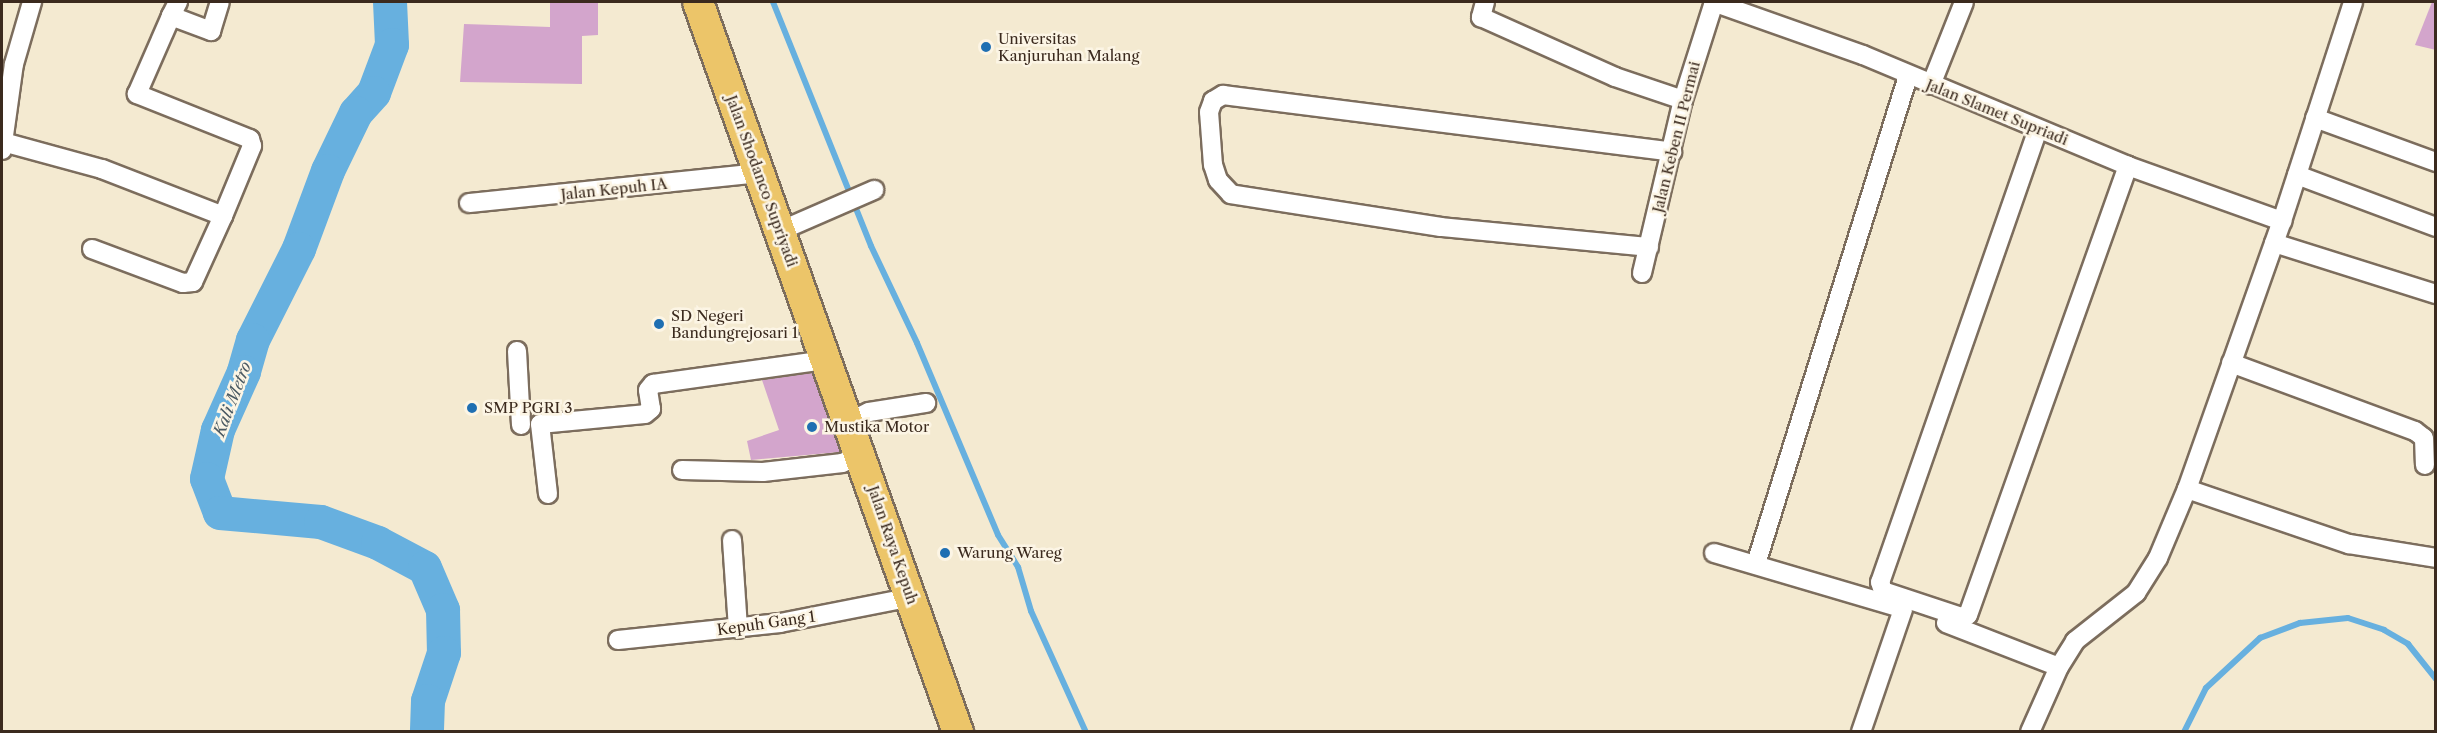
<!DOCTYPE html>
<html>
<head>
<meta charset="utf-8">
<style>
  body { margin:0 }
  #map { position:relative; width:2437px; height:733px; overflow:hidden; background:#f4ead1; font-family:"Libre Caslon Text",serif }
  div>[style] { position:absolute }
  .stream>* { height:6px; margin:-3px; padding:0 3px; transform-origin:3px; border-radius:3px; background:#67b0df }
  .river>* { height:34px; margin:-17px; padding:0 17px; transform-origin:17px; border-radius:17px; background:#67b0df }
  .building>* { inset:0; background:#d3a5cc }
  .roads { filter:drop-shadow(2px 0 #7c6d5d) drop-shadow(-2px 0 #7c6d5d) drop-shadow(0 2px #7c6d5d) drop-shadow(0 -2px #7c6d5d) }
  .street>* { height:18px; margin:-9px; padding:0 9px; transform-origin:9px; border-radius:9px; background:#fff }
  .primary>* { height:30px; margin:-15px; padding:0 15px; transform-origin:15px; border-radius:15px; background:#ecc569 }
  .dots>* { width:16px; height:16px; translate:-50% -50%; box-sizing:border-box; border:3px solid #fcf5e5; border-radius:50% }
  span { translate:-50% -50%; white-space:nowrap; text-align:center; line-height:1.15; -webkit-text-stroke:5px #fcf5e5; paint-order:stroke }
  .poi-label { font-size:15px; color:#3b2a1e }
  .left { translate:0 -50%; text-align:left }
  .street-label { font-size:15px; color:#3b2a1e }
  .water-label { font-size:16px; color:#4a5962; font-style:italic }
  .frame { position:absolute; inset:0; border:3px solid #3b2a1e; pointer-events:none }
</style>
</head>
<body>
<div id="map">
  <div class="stream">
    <div style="left:773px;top:2px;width:263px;rotate:68.1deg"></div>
    <div style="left:871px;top:246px;width:107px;rotate:64.6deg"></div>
    <div style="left:917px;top:343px;width:208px;rotate:67.1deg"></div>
    <div style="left:998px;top:535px;width:38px;rotate:58deg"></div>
    <div style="left:1018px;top:567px;width:46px;rotate:73.5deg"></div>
    <div style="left:1031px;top:611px;width:133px;rotate:65.6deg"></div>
    <div style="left:2184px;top:732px;width:49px;rotate:-63.4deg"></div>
    <div style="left:2206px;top:688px;width:74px;rotate:-42.8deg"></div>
    <div style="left:2260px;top:638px;width:43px;rotate:-20.6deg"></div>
    <div style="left:2300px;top:623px;width:48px;rotate:-5.9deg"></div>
    <div style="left:2348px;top:618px;width:38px;rotate:18deg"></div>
    <div style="left:2384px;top:630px;width:28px;rotate:30deg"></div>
    <div style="left:2408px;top:644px;width:45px;rotate:51.3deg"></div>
  </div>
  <div class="river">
    <div style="left:390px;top:2px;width:43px;rotate:87.3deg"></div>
    <div style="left:392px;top:45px;width:51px;rotate:110.6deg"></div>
    <div style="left:374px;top:93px;width:27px;rotate:132deg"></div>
    <div style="left:356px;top:113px;width:64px;rotate:115.8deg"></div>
    <div style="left:328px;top:171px;width:83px;rotate:110.4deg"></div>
    <div style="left:299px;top:249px;width:102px;rotate:116.8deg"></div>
    <div style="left:253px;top:340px;width:33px;rotate:106deg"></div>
    <div style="left:244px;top:372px;width:64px;rotate:114.1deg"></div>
    <div style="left:218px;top:430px;width:50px;rotate:102.7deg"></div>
    <div style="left:207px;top:479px;width:36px;rotate:69deg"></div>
    <div style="left:220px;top:513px;width:101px;rotate:5.1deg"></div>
    <div style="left:321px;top:522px;width:61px;rotate:20.2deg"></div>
    <div style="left:378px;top:543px;width:53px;rotate:28deg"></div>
    <div style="left:425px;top:568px;width:46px;rotate:66.8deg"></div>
    <div style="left:443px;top:610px;width:43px;rotate:88.7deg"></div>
    <div style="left:444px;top:653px;width:51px;rotate:108.4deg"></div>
    <div style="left:428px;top:701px;width:31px;rotate:92deg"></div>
  </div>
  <div class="building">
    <div style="clip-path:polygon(598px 2px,598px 35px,582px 36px,582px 84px,460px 82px,464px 24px,550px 27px,550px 3px)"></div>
    <div style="clip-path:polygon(2432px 2px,2436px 2px,2436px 50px,2415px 45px)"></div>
    <div style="clip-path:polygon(812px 373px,840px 452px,751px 460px,747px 441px,779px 430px,762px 380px)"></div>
  </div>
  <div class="roads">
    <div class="street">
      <div style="left:178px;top:2px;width:16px;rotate:117deg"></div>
      <div style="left:171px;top:16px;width:43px;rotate:20.6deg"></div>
      <div style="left:211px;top:31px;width:30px;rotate:-73deg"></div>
      <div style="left:1485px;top:2px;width:16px;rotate:105deg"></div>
      <div style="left:1481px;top:17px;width:147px;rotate:24.1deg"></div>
      <div style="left:1615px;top:77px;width:72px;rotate:18.7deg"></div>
      <div style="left:1713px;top:2px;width:159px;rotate:19.5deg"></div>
      <div style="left:1863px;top:55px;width:287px;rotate:22.7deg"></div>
      <div style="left:2128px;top:166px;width:164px;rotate:19.7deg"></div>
      <div style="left:1931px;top:85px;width:89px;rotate:-68.3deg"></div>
      <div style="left:2315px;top:118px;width:129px;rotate:20deg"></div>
      <div style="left:2038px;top:129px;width:480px;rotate:109.2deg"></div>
      <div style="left:1880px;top:582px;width:9px;rotate:72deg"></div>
      <div style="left:1883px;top:591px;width:82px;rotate:18.4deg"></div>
      <div style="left:1961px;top:617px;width:7px;rotate:-16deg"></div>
      <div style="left:1968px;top:615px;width:477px;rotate:-70.4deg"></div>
      <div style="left:3px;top:142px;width:103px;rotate:15.3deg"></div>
      <div style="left:102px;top:169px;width:130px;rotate:21.2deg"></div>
      <div style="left:223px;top:216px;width:76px;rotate:-67.5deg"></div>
      <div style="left:252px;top:146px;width:7px;rotate:-106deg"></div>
      <div style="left:250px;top:139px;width:122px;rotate:-158.3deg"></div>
      <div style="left:137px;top:94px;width:85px;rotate:-66.4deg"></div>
      <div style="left:2px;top:150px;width:87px;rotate:-82.1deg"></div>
      <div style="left:14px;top:64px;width:65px;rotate:-73.8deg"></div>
      <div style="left:2297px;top:175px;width:148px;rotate:20.5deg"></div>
      <div style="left:469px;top:203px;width:293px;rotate:-5.9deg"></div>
      <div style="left:780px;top:231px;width:103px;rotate:-23.6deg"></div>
      <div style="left:2274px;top:243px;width:170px;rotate:17.5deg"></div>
      <div style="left:1649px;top:247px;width:209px;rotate:-174.5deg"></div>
      <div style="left:1441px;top:227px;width:213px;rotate:-171.1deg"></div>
      <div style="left:1231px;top:194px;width:19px;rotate:-133deg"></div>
      <div style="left:1218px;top:180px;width:16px;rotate:-108deg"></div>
      <div style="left:1213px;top:165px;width:53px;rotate:-94.3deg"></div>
      <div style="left:1209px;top:112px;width:12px;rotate:-70deg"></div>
      <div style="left:1213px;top:101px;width:12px;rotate:-31deg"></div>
      <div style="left:1223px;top:95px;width:453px;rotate:7.2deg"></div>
      <div style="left:92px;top:249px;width:97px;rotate:20.5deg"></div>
      <div style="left:183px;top:283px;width:10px;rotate:-6deg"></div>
      <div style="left:193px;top:282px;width:72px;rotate:-65.6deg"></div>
      <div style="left:1642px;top:273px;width:178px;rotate:-76.7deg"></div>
      <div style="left:1683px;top:100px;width:103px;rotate:-72.4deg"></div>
      <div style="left:517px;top:351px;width:74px;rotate:86.9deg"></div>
      <div style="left:2231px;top:363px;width:196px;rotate:20.3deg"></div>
      <div style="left:2415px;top:431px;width:11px;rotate:38deg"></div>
      <div style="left:2424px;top:438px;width:27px;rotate:88deg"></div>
      <div style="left:849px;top:422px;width:22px;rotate:-27deg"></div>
      <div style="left:869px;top:412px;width:58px;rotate:-9deg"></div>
      <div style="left:682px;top:470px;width:81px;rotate:1.4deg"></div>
      <div style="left:763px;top:472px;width:80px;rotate:-6.5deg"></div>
      <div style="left:842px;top:463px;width:21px;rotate:-23deg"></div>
      <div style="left:2187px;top:489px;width:171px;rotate:18.8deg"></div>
      <div style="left:2349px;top:544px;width:88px;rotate:9.1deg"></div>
      <div style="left:548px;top:494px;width:70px;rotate:-96.5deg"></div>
      <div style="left:540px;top:424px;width:105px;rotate:-5.4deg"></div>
      <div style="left:645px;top:414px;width:8px;rotate:-40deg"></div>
      <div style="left:651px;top:409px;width:19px;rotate:-99deg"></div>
      <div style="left:648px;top:390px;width:8px;rotate:-50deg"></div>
      <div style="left:653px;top:384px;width:175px;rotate:-7.9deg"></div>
      <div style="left:732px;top:540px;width:89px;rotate:86.1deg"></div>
      <div style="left:1714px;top:553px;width:188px;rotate:16.4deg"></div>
      <div style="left:1756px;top:564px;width:511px;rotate:-72.7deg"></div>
      <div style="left:1946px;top:623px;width:121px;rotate:21.3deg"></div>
      <div style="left:618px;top:640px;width:163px;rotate:-6deg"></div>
      <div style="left:780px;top:623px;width:135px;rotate:-11.1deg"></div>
      <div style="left:1861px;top:732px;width:130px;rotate:-71.1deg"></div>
      <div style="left:2030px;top:732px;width:71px;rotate:-66deg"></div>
      <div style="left:2059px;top:667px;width:31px;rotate:-58deg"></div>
      <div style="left:2075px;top:641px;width:78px;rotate:-38.2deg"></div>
      <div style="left:2136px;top:593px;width:41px;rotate:-57.8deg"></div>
      <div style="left:2158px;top:558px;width:75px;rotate:-67.2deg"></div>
      <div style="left:2187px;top:489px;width:284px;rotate:-70.5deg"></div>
      <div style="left:2282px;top:221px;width:230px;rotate:-72deg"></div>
    </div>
    <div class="primary">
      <div style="left:698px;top:2px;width:775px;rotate:70.4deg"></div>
    </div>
  </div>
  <div class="dots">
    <div style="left:986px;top:47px;background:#1f6fb2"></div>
    <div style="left:659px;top:324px;background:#1f6fb2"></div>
    <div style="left:472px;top:408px;background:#1f6fb2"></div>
    <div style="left:812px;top:427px;background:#1f6fb2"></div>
    <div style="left:945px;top:553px;background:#1f6fb2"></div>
  </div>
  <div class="poi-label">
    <span class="left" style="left:998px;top:47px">Universitas<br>Kanjuruhan Malang</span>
    <span class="left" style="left:671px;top:324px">SD Negeri<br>Bandungrejosari 1</span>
    <span class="left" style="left:484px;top:408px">SMP PGRI 3</span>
    <span class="left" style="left:824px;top:427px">Mustika Motor</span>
    <span class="left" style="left:957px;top:553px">Warung Wareg</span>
  </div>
  <div class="street-label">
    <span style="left:1997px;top:112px;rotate:22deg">Jalan Slamet Supriadi</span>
    <span style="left:1676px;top:137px;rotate:-76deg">Jalan Keben II Permai</span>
    <span style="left:762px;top:181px;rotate:70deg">Jalan Shodanco Supriyadi</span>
    <span style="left:614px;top:189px;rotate:-6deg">Jalan Kepuh IA</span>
    <span style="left:893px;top:545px;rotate:71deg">Jalan Raya Kepuh</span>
    <span style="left:766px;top:623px;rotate:-8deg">Kepuh Gang 1</span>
  </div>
  <div class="water-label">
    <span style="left:232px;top:399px;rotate:-69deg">Kali Metro</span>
  </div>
  <div class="frame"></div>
</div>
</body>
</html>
